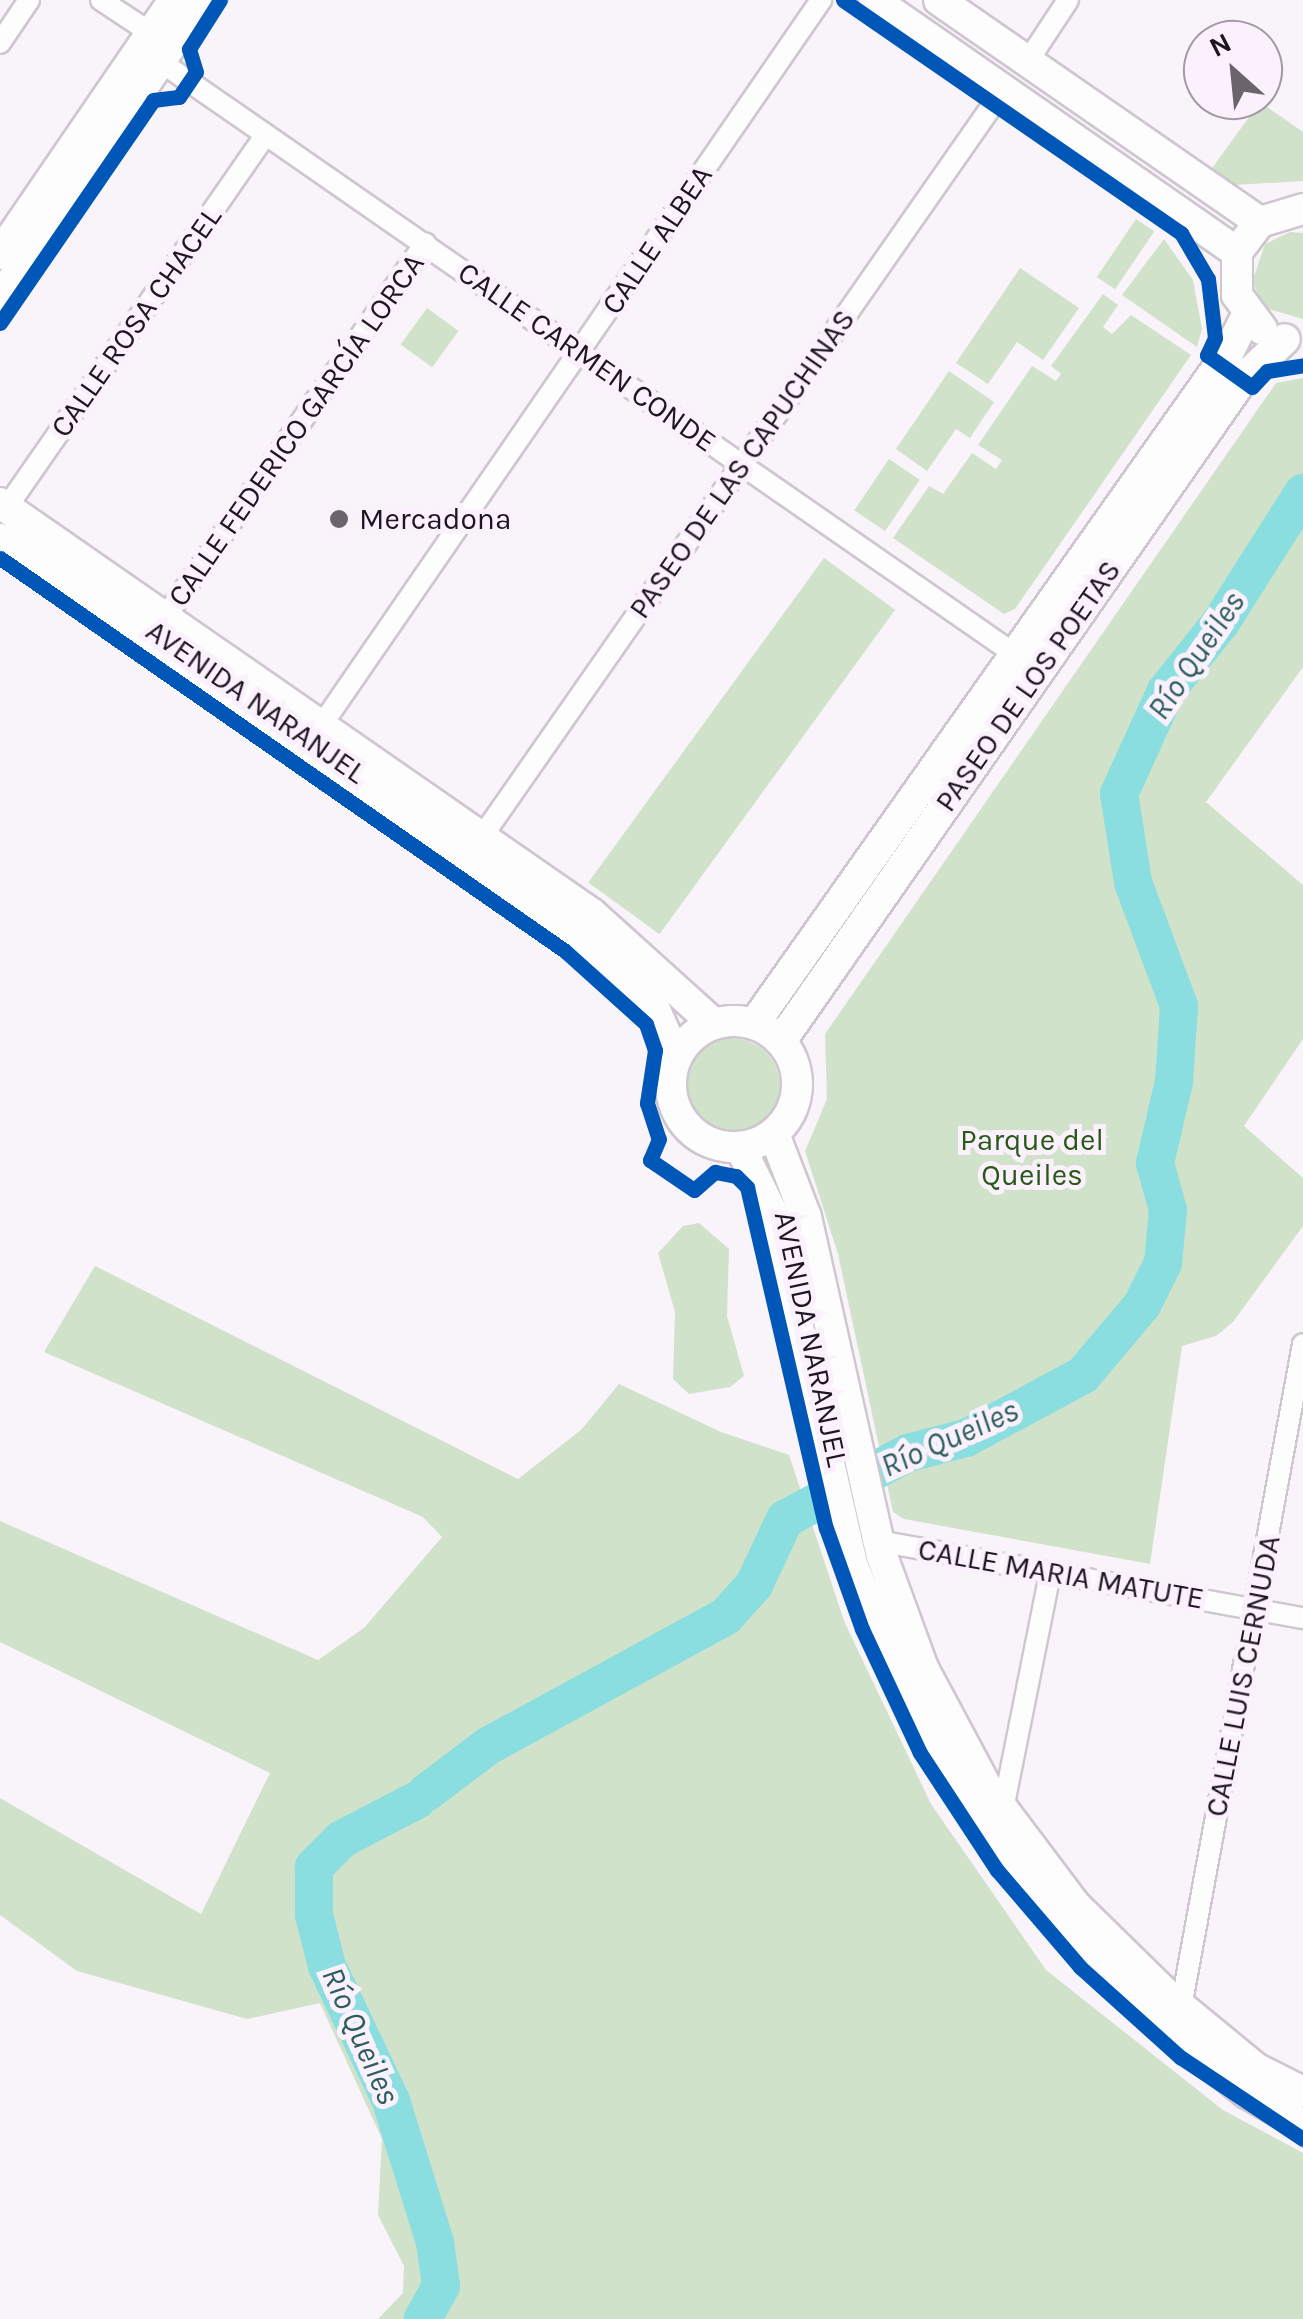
<!DOCTYPE html>
<html>
<head>
<meta charset="utf-8">
<style>
  body { margin:0 }
  #map { position:relative; width:1303px; height:2319px; overflow:hidden; background:#f9f4f9; font-family:Karla,sans-serif }
  div>[style] { position:absolute }
  .green>* { inset:0; background:#d0e2ca; transform-origin:0 0 }
  .round { border-radius:50% }
  .river>* { height:38px; margin:-19px; padding:0 19px; transform-origin:19px; border-radius:19px; background:#8adee0 }
  .roads { filter:drop-shadow(2px 0 #cec7cf) drop-shadow(-2px 0 #cec7cf) drop-shadow(0 2px #cec7cf) drop-shadow(0 -2px #cec7cf) }
  .street>* { height:20px; margin:-10px; padding:0 10px; transform-origin:10px; border-radius:10px; background:#fefdfe }
  .secondary>* { height:30px; margin:-15px; padding:0 15px; transform-origin:15px; border-radius:15px; background:#fefdfe }
  .secondary>.ring { margin:-15px; padding:0; box-sizing:content-box; background:none; border:30px solid #fefdfe; border-radius:50% }
  .cycleway>* { height:15px; margin:-7.5px; padding:0 7.5px; transform-origin:7.5px; border-radius:7.5px; background:#0057b8 }
  .dots>* { width:28px; height:28px; translate:-50% -50%; box-sizing:border-box; border:5px solid #fbf1fc; border-radius:50% }
  span { translate:-50% -50%; white-space:nowrap; text-align:center; line-height:1.15; -webkit-text-stroke:10px #fbf1fc; paint-order:stroke }
  .street-label { font-size:30px; color:#1e1620 }
  .poi-label { font-size:30px; color:#1e1620 }
  .left { translate:0 -50%; text-align:left }
  .park-label { font-size:30px; color:#295917 }
  .water-label { font-size:32px; color:#2b5e5f; font-style:italic }
  .north { position:absolute; left:1183px; top:20px; width:100px; height:100px; box-sizing:border-box; background:#fbf1fc; border:2px solid #a399a4; border-radius:50%; rotate:333deg; font-size:28px; font-weight:700; line-height:40px; text-align:center; color:#1e1620 }
  .north::after { content:''; display:block; margin:auto; width:35px; height:45px; background:#6b646c; clip-path:polygon(50% 0,100% 100%,50% 72%,0 100%) }
</style>
</head>
<body>
<div id="map">
  <div class="green">
    <div style="clip-path:polygon(1260px 102px,1303px 132px,1303px 181px,1233px 185px,1210px 171px)"></div>
    <div style="left:1136px;top:219px;width:22px;height:70px;rotate:34deg"></div>
    <div style="clip-path:polygon(1290px 232px,1303px 233px,1303px 319px,1265px 308px,1252px 282px,1265px 244px)"></div>
    <div style="clip-path:polygon(1164px 239px,1193px 280px,1202px 329px,1197px 347px,1122px 295px)"></div>
    <div style="clip-path:polygon(1020px 268px,1079px 308px,1043px 360px,1017px 342px,988px 384px,956px 363px)"></div>
    <div style="clip-path:polygon(1103px 294px,1118px 305px,1103px 327px,1112px 334px,1131px 315px,1191px 355px,1015px 609px,1004px 614px,893px 538px,929px 486px,943px 494px,972px 453px,996px 469px,1002px 460px,978px 445px,1032px 366px,1056px 381px,1061px 374px,1051px 366px)"></div>
    <div style="left:427px;top:308px;width:39px;height:45px;rotate:36deg"></div>
    <div style="clip-path:polygon(949px 371px,994px 402px,970px 438px,956px 429px,927px 471px,896px 449px)"></div>
    <div style="clip-path:polygon(1303px 378px,1303px 667px,1206px 802px,1303px 885px,1303px 1039px,1244px 1126px,1303px 1178px,1303px 1226px,1233px 1322px,1216px 1336px,1182px 1346px,1150px 1564px,904px 1519px,893px 1512px,838px 1254px,805px 1151px,827px 1099px,825px 1034px,1276px 383px)"></div>
    <div style="left:889px;top:459px;width:37px;height:62px;rotate:34deg"></div>
    <div style="left:824px;top:558px;width:88px;height:401px;rotate:36deg"></div>
    <div class="round" style="left:682px;top:1038px;width:98px;height:98px"></div>
    <div style="clip-path:polygon(699px 1223px,729px 1249px,727px 1316px,744px 1376px,730px 1387px,689px 1394px,673px 1379px,675px 1312px,658px 1253px,683px 1226px)"></div>
    <div style="clip-path:polygon(95px 1266px,518px 1479px,581px 1430px,619px 1384px,721px 1432px,789px 1455px,844px 1621px,931px 1804px,1046px 1970px,1223px 2110px,1303px 2153px,1303px 2319px,378px 2319px,403px 2293px,404px 2266px,378px 2215px,382px 2139px,320px 2003px,247px 2019px,77px 1971px,0 1915px,0 1798px,201px 1914px,270px 1773px,0 1642px,0 1521px,318px 1660px,364px 1628px,442px 1537px,423px 1517px,44px 1352px)"></div>
  </div>
  <div class="river">
    <div style="left:427px;top:1792px;width:76px;rotate:-37deg"></div>
    <div style="left:488px;top:1746px;width:271px;rotate:-28.6deg"></div>
    <div style="left:726px;top:1616px;width:42px;rotate:-47.9deg"></div>
    <div style="left:754px;top:1585px;width:73px;rotate:-64.8deg"></div>
    <div style="left:785px;top:1519px;width:140px;rotate:-28.2deg"></div>
    <div style="left:908px;top:1453px;width:60px;rotate:-14.5deg"></div>
    <div style="left:966px;top:1438px;width:133px;rotate:-28.3deg"></div>
    <div style="left:1083px;top:1375px;width:92px;rotate:-49.9deg"></div>
    <div style="left:1142px;top:1305px;width:47px;rotate:-63.4deg"></div>
    <div style="left:1163px;top:1263px;width:53px;rotate:-84.6deg"></div>
    <div style="left:1168px;top:1210px;width:49px;rotate:-105.5deg"></div>
    <div style="left:1155px;top:1163px;width:83px;rotate:-76.8deg"></div>
    <div style="left:1174px;top:1082px;width:76px;rotate:-86.2deg"></div>
    <div style="left:1179px;top:1006px;width:132px;rotate:-110.4deg"></div>
    <div style="left:1133px;top:882px;width:89px;rotate:-99deg"></div>
    <div style="left:1119px;top:794px;width:113px;rotate:-65.5deg"></div>
    <div style="left:1166px;top:691px;width:88px;rotate:-51.4deg"></div>
    <div style="left:1221px;top:622px;width:153px;rotate:-57.6deg"></div>
    <div style="left:417px;top:1800px;width:85px;rotate:152.5deg"></div>
    <div style="left:342px;top:1839px;width:40px;rotate:135deg"></div>
    <div style="left:314px;top:1867px;width:48px;rotate:90deg"></div>
    <div style="left:314px;top:1915px;width:53px;rotate:75.7deg"></div>
    <div style="left:327px;top:1966px;width:149px;rotate:64.6deg"></div>
    <div style="left:391px;top:2101px;width:148px;rotate:72.7deg"></div>
    <div style="left:435px;top:2242px;width:44px;rotate:82.2deg"></div>
    <div style="left:441px;top:2286px;width:38px;rotate:119deg"></div>
  </div>
  <div class="roads">
    <div class="street">
      <div style="left:101px;top:0;width:60px;rotate:33.4deg"></div>
      <div style="left:0;top:43px;width:52px;rotate:-56deg"></div>
      <div style="left:1028px;top:61px;width:73px;rotate:-56.7deg"></div>
      <div style="left:161px;top:62px;width:1037px;rotate:34.75deg"></div>
      <div style="left:7px;top:507px;width:452px;rotate:-55.2deg"></div>
      <div style="left:166px;top:616px;width:454px;rotate:-55.2deg"></div>
      <div style="left:321px;top:726px;width:882px;rotate:-55.44deg"></div>
      <div style="left:481px;top:838px;width:912px;rotate:-55.09deg"></div>
      <div style="left:878px;top:1541px;width:432px;rotate:10.3deg"></div>
      <div style="left:1003px;top:1809px;width:241px;rotate:-78.7deg"></div>
      <div style="left:1181px;top:2007px;width:674px;rotate:-79.57deg"></div>
    </div>
    <div class="secondary">
      <div style="left:874px;top:0;width:442px;rotate:34.8deg"></div>
      <div style="left:939px;top:0;width:390px;rotate:34.7deg"></div>
      <div style="left:0;top:254px;width:308px;rotate:-55.6deg"></div>
      <div style="left:0;top:299px;width:361px;rotate:-56deg"></div>
      <div style="left:1262px;top:329px;width:42px;rotate:-126.3deg"></div>
      <div style="left:1237px;top:295px;width:43px;rotate:-90deg"></div>
      <div style="left:1237px;top:252px;width:38px;rotate:-53deg"></div>
      <div style="left:1260px;top:222px;width:45px;rotate:-16.8deg"></div>
      <div style="left:0;top:503px;width:721px;rotate:34.77deg"></div>
      <div style="left:592px;top:914px;width:164px;rotate:42deg"></div>
      <div style="left:0;top:539px;width:696px;rotate:34.76deg"></div>
      <div style="left:572px;top:936px;width:111px;rotate:41.7deg"></div>
      <div style="left:655px;top:1010px;width:51px;rotate:65.9deg"></div>
      <div class="ring" style="left:671px;top:1021px;width:96px;height:96px"></div>
      <div style="left:754px;top:1024px;width:822px;rotate:-54.76deg"></div>
      <div style="left:1228px;top:353px;width:42px;rotate:-63.4deg"></div>
      <div style="left:781px;top:1041px;width:806px;rotate:-55.11deg"></div>
      <div style="left:1242px;top:380px;width:59px;rotate:-43.6deg"></div>
      <div style="left:774px;top:1134px;width:89px;rotate:68.9deg"></div>
      <div style="left:806px;top:1217px;width:347px;rotate:77.4deg"></div>
      <div style="left:882px;top:1556px;width:119px;rotate:69.9deg"></div>
      <div style="left:923px;top:1668px;width:136px;rotate:61.9deg"></div>
      <div style="left:987px;top:1788px;width:148px;rotate:53deg"></div>
      <div style="left:1076px;top:1906px;width:129px;rotate:44.4deg"></div>
      <div style="left:1168px;top:1996px;width:115px;rotate:39.4deg"></div>
      <div style="left:1257px;top:2069px;width:51px;rotate:26.6deg"></div>
      <div style="left:740px;top:1147px;width:72px;rotate:63.8deg"></div>
      <div style="left:772px;top:1212px;width:361px;rotate:77.2deg"></div>
      <div style="left:852px;top:1564px;width:126px;rotate:67.5deg"></div>
      <div style="left:900px;top:1680px;width:139px;rotate:61.6deg"></div>
      <div style="left:966px;top:1802px;width:150px;rotate:53.1deg"></div>
      <div style="left:1056px;top:1922px;width:132px;rotate:44.7deg"></div>
      <div style="left:1150px;top:2015px;width:124px;rotate:38.8deg"></div>
      <div style="left:1247px;top:2093px;width:64px;rotate:29.7deg"></div>
    </div>
  </div>
  <div class="cycleway">
    <div style="left:843px;top:0;width:411px;rotate:34.6deg"></div>
    <div style="left:1181px;top:233px;width:53px;rotate:59.6deg"></div>
    <div style="left:1208px;top:279px;width:59px;rotate:83.2deg"></div>
    <div style="left:1215px;top:338px;width:19px;rotate:115deg"></div>
    <div style="left:1207px;top:355px;width:55px;rotate:35.4deg"></div>
    <div style="left:1252px;top:387px;width:22px;rotate:-47deg"></div>
    <div style="left:1267px;top:371px;width:36px;rotate:-9deg"></div>
    <div style="left:0;top:323px;width:270px;rotate:-55.5deg"></div>
    <div style="left:153px;top:100px;width:26px;rotate:-7deg"></div>
    <div style="left:179px;top:97px;width:30px;rotate:-56deg"></div>
    <div style="left:196px;top:72px;width:24px;rotate:-107deg"></div>
    <div style="left:189px;top:49px;width:58px;rotate:-57.7deg"></div>
    <div style="left:0;top:558px;width:688px;rotate:34.82deg"></div>
    <div style="left:565px;top:951px;width:109px;rotate:42deg"></div>
    <div style="left:646px;top:1024px;width:28px;rotate:71deg"></div>
    <div style="left:655px;top:1050px;width:54px;rotate:98.6deg"></div>
    <div style="left:647px;top:1103px;width:38px;rotate:72deg"></div>
    <div style="left:659px;top:1139px;width:23px;rotate:113deg"></div>
    <div style="left:650px;top:1160px;width:53px;rotate:34.3deg"></div>
    <div style="left:694px;top:1190px;width:28px;rotate:-41deg"></div>
    <div style="left:715px;top:1172px;width:21px;rotate:11deg"></div>
    <div style="left:736px;top:1176px;width:16px;rotate:45deg"></div>
    <div style="left:747px;top:1187px;width:350px;rotate:77deg"></div>
    <div style="left:826px;top:1528px;width:107px;rotate:70.4deg"></div>
    <div style="left:862px;top:1629px;width:137px;rotate:64.9deg"></div>
    <div style="left:920px;top:1753px;width:140px;rotate:56.7deg"></div>
    <div style="left:997px;top:1870px;width:128px;rotate:49.4deg"></div>
    <div style="left:1080px;top:1967px;width:135px;rotate:42deg"></div>
    <div style="left:1180px;top:2057px;width:148px;rotate:33.7deg"></div>
  </div>
  <div class="dots">
    <div style="left:339px;top:519px;background:#6b646c"></div>
  </div>
  <div class="street-label">
    <span style="left:657px;top:240px;rotate:-56deg">CALLE ALBEA</span>
    <span style="left:136px;top:322px;rotate:-55deg">CALLE ROSA CHACEL</span>
    <span style="left:587px;top:357px;rotate:35deg">CALLE CARMEN CONDE</span>
    <span style="left:296px;top:430px;rotate:-55deg">CALLE FEDERICO GARCÍA LORCA</span>
    <span style="left:742px;top:464px;rotate:-55deg">PASEO DE LAS CAPUCHINAS</span>
    <span style="left:1028px;top:686px;rotate:-55deg">PASEO DE LOS POETAS</span>
    <span style="left:256px;top:702px;rotate:35deg">AVENIDA NARANJEL</span>
    <span style="left:811px;top:1339px;rotate:78deg">AVENIDA NARANJEL</span>
    <span style="left:1061px;top:1574px;rotate:10deg">CALLE MARIA MATUTE</span>
    <span style="left:1243px;top:1676px;rotate:-79deg">CALLE LUIS CERNUDA</span>
  </div>
  <div class="poi-label">
    <span class="left" style="left:359px;top:519px">Mercadona</span>
  </div>
  <div class="park-label">
    <span style="left:1032px;top:1157px">Parque del<br>Queiles</span>
  </div>
  <div class="water-label">
    <span style="left:1197px;top:656px;rotate:-56deg">Río Queiles</span>
    <span style="left:950px;top:1439px;rotate:-24deg">Río Queiles</span>
    <span style="left:360px;top:2036px;rotate:66deg">Río Queiles</span>
  </div>
  <div class="north">N</div>
</div>
</body>
</html>
